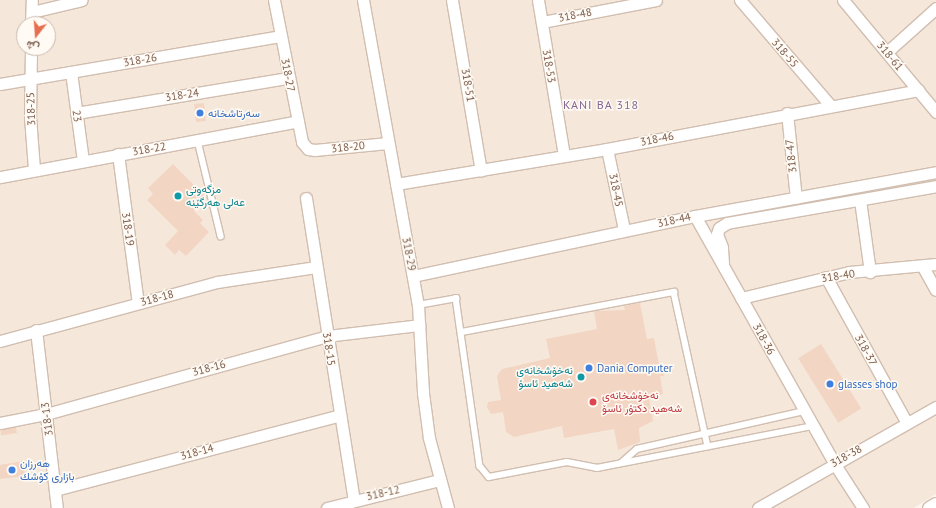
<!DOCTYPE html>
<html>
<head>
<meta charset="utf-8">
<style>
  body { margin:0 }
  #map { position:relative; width:936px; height:508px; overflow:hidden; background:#fdf6ec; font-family:"PT Sans",Vazirmatn,sans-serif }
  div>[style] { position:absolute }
  .residential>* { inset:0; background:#f5e8da }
  .building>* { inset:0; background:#f3d5c3; transform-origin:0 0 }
  .roads { filter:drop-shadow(1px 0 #d1beb0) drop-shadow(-1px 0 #d1beb0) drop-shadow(0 1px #d1beb0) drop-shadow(0 -1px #d1beb0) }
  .service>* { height:5.5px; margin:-2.75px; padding:0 2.75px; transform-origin:2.75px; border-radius:2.75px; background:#fff }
  .minor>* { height:11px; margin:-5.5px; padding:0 5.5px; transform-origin:5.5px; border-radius:5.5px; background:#fff }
  .tertiary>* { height:13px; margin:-6.5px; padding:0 6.5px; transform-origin:6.5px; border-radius:6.5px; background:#fff }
  .dots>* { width:11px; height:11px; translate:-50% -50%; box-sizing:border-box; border:2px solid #fffaf3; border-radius:50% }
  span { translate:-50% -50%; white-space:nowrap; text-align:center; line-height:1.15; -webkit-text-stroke:3px #fffaf3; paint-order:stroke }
  .street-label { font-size:11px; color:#7a5c4d }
  .shop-label { font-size:11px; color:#366cbe }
  .left { translate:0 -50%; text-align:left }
  .culture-label { font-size:11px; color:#0d838f }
  .right { translate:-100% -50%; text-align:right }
  .health-label { font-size:11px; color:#be3a42 }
  .neighbourhood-label { font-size:12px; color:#846695; letter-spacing:1px }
  .north { position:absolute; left:16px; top:16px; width:40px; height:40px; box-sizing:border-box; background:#fffaf3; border:1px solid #cabbb1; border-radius:50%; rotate:197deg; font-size:11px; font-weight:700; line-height:16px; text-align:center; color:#7a5c4d }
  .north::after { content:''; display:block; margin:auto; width:14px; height:18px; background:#e76f51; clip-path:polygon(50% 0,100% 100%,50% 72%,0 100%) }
</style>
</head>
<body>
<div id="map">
  <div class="residential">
    <div style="clip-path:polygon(evenodd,0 0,936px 0,936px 494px,914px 508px,0 508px,0 0,24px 24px,48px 24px,48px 48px,24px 48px,24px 24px)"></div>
  </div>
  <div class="building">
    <div style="left:204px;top:103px;width:18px;height:10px;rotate:84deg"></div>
    <div style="clip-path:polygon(173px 164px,207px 198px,194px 211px,203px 220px,200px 223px,209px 232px,186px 256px,179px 250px,175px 255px,165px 245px,178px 231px,147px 200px,153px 194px,148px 188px)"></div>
    <div style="clip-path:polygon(640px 303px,647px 339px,654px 338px,659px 365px,662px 365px,664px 376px,660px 376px,663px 394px,649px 398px,653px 421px,639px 428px,640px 442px,618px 450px,614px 429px,564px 438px,562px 426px,514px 437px,506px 432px,503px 412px,491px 414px,487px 407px,488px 402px,501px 400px,497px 376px,502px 369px,550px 358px,546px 339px,597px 329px,594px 311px,625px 310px,624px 306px)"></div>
    <div style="left:821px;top:344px;width:76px;height:27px;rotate:58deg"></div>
    <div style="left:16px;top:427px;width:6px;height:16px;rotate:81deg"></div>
    <div style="clip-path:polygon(23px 461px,25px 476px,0 479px,0 465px)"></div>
  </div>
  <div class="roads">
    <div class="service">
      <div style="left:198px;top:141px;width:98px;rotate:76.4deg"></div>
      <div style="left:418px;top:305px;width:39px;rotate:-10deg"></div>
      <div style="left:456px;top:298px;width:170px;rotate:81.9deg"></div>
      <div style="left:480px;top:466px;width:14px;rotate:51deg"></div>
      <div style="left:489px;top:477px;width:79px;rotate:-10.9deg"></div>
      <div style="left:567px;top:462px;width:31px;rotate:11deg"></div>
      <div style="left:597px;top:468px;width:220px;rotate:-11deg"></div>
      <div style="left:462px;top:332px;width:216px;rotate:-10.7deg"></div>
      <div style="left:674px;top:292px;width:158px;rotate:77.6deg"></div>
      <div style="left:621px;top:463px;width:21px;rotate:-41deg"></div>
      <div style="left:637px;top:449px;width:171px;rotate:-12.8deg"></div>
    </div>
    <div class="minor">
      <div style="left:274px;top:0;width:145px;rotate:78.8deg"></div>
      <div style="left:302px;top:142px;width:9px;rotate:49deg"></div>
      <div style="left:308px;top:149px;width:7px;rotate:8deg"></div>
      <div style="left:315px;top:150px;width:73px;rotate:-5.5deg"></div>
      <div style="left:363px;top:0;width:310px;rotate:79.8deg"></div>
      <div style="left:418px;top:305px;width:88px;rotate:86.7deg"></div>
      <div style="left:423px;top:393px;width:45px;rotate:82.4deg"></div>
      <div style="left:429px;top:438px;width:73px;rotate:74.8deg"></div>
      <div style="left:452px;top:0;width:173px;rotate:80.4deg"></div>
      <div style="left:538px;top:0;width:157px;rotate:80.5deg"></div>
      <div style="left:740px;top:0;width:138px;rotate:49.4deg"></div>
      <div style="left:843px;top:0;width:146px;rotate:50.3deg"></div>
      <div style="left:32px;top:12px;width:51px;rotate:-13.5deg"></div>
      <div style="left:542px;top:22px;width:116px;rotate:-10.9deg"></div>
      <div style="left:31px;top:24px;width:24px;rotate:-88deg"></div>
      <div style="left:31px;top:48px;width:69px;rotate:90.8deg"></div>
      <div style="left:30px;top:117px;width:52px;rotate:85.6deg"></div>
      <div style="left:887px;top:52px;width:66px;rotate:-41.9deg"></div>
      <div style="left:71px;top:72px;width:90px;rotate:82.3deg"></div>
      <div style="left:0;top:84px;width:284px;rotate:-9.7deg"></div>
      <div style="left:76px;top:113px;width:215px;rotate:-9.4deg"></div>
      <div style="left:787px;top:113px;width:85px;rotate:84deg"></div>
      <div style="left:607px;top:149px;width:83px;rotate:78.1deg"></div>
      <div style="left:118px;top:154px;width:150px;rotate:82.4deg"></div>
      <div style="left:0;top:177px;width:303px;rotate:-10.6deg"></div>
      <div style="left:396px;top:184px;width:214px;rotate:-9.4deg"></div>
      <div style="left:607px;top:149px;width:317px;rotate:-10.7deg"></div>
      <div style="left:306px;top:198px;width:306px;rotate:81deg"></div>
      <div style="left:860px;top:200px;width:73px;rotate:82.1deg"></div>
      <div style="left:695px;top:216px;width:283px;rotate:60.6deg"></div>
      <div style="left:834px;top:463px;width:54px;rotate:57.2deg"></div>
      <div style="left:723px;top:263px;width:16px;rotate:-94deg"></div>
      <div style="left:722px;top:247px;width:14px;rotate:-111deg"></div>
      <div style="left:717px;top:234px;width:6px;rotate:-72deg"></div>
      <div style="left:719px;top:228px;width:9px;rotate:-32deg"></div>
      <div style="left:727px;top:223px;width:212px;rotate:-10deg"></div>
      <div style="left:923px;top:267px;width:26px;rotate:61deg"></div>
      <div style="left:413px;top:276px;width:288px;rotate:-12deg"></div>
      <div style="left:695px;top:216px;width:245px;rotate:-10.3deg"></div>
      <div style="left:826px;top:277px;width:167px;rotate:61deg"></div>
      <div style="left:741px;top:298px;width:111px;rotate:-13.5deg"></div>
      <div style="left:849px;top:272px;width:87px;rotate:-5.3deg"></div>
      <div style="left:36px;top:330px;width:179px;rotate:83.3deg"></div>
      <div style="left:0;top:341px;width:225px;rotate:-15.2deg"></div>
      <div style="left:217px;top:282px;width:100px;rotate:-8.6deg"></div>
      <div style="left:0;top:423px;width:47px;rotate:-11.1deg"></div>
      <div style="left:46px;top:414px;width:292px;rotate:-15.5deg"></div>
      <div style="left:327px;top:336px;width:93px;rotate:-6.8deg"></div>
      <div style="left:55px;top:490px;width:295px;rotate:-14.7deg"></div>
      <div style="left:327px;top:508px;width:115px;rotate:-14deg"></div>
      <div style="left:758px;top:508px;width:205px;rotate:-29.6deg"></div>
    </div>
    <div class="tertiary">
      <div style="left:929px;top:508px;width:8px;rotate:-30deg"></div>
    </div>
  </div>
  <div class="dots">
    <div style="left:200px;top:113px;background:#3f7fe0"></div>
    <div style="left:178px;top:196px;background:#0f9aa8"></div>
    <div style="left:589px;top:368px;background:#3f7fe0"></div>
    <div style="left:581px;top:377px;background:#0f9aa8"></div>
    <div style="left:830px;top:384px;background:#3f7fe0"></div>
    <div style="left:593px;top:402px;background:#e0444e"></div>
    <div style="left:12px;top:470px;background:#3f7fe0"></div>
  </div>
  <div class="street-label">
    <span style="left:575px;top:15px;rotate:-11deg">318-48</span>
    <span style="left:785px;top:53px;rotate:49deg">318-55</span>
    <span style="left:890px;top:56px;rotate:50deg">318-61</span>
    <span style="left:140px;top:60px;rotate:-10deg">318-26</span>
    <span style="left:549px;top:66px;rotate:80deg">318-53</span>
    <span style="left:288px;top:75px;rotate:79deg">318-27</span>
    <span style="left:468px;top:85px;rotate:80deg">318-51</span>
    <span style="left:182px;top:95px;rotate:-9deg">318-24</span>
    <span style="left:31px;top:109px;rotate:-92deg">318-25</span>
    <span style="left:77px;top:116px;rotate:82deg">23</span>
    <span style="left:657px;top:139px;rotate:-11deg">318-46</span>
    <span style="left:348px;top:147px;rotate:-6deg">318-20</span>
    <span style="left:149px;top:149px;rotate:-10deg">318-22</span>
    <span style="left:791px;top:156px;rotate:-96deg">318-47</span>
    <span style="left:616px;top:190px;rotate:79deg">318-45</span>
    <span style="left:674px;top:220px;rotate:-12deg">318-44</span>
    <span style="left:128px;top:229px;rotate:82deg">318-19</span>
    <span style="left:409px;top:254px;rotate:79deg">318-29</span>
    <span style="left:838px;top:276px;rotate:-9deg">318-40</span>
    <span style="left:157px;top:298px;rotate:-15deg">318-18</span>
    <span style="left:764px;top:339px;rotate:61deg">318-36</span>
    <span style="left:329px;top:349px;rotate:81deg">318-15</span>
    <span style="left:866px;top:350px;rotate:61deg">318-37</span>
    <span style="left:209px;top:368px;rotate:-15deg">318-16</span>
    <span style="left:47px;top:419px;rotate:-97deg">318-13</span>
    <span style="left:197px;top:452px;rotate:-15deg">318-14</span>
    <span style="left:846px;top:456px;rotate:-29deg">318-38</span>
    <span style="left:383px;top:493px;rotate:-13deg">318-12</span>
  </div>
  <div class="shop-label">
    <span class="left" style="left:208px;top:113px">سەرتاشخانە</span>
    <span class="left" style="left:597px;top:368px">Dania Computer</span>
    <span class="left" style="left:838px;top:384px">glasses shop</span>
    <span class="left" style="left:20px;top:470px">هەرزان<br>بازاری کۆشك</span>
  </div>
  <div class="culture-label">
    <span class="left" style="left:186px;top:196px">مزگەوتی<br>عەلی هەرگێنە</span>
    <span class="right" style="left:573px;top:377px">نەخۆشخانەی<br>شەهید ئاسۆ</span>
  </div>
  <div class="health-label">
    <span class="left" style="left:602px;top:402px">نەخۆشخانەی<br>شەهید دکتۆر ئاسۆ</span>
  </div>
  <div class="neighbourhood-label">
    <span style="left:601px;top:105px">KANI BA 318</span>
  </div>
  <div class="north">ش</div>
</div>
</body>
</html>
